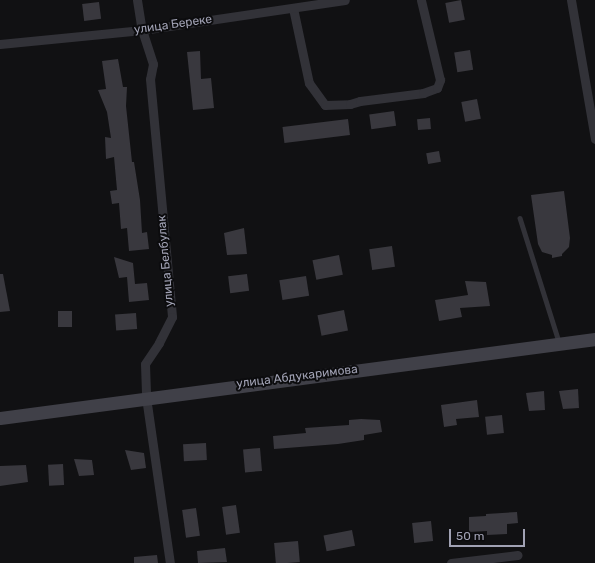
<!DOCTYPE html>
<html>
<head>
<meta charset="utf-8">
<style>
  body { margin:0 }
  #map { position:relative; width:595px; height:563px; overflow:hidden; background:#111113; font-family:Rubik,sans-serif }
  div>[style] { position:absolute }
  .building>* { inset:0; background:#39383e; transform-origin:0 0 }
  .service>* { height:4.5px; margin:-2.25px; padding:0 2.25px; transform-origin:2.25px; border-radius:2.25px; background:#323238 }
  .minor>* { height:9px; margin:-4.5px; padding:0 4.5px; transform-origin:4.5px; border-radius:4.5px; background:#323238 }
  .secondary>* { height:13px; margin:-6.5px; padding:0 6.5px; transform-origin:6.5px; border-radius:6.5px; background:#404048 }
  span { translate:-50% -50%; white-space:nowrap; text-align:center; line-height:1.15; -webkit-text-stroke:4px #0c0c0e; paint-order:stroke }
  .street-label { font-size:12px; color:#a1a2b4 }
  .scale { position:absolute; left:449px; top:529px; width:76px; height:18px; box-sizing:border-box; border:2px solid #a1a2b4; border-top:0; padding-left:5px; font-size:12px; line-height:14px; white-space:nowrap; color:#a1a2b4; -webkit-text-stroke:3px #0c0c0e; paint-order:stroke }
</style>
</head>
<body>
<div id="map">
  <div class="building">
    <div style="left:461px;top:0;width:20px;height:16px;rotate:79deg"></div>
    <div style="left:99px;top:2px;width:17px;height:17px;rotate:83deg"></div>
    <div style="left:470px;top:50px;width:20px;height:16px;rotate:81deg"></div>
    <div style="clip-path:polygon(200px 51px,201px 79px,211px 78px,214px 108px,193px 110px,187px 52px)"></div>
    <div style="clip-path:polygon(118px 59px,123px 87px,127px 87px,126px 106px,132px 162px,134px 162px,140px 200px,142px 233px,147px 232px,149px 249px,129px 251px,127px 228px,121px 229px,119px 203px,112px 204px,110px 191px,117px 190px,114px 157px,106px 159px,105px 137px,111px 138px,107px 112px,98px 90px,106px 89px,102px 61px)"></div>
    <div style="left:477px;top:99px;width:20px;height:16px;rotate:79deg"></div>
    <div style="left:394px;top:111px;width:15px;height:25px;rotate:82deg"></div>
    <div style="left:430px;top:118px;width:11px;height:13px;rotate:85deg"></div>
    <div style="left:348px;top:119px;width:16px;height:66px;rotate:83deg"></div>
    <div style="left:439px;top:151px;width:11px;height:13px;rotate:80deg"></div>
    <div style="clip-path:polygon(564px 191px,570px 238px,569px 247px,562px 254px,562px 256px,552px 258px,552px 255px,542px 252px,538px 244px,531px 195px)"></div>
    <div style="clip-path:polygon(244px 228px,247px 254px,227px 255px,224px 233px)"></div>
    <div style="left:392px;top:246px;width:21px;height:23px;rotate:82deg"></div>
    <div style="left:339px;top:255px;width:20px;height:27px;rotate:79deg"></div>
    <div style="clip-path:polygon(114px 257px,133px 263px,135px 284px,147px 283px,149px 300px,129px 302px,127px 277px,119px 278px)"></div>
    <div style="clip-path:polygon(0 274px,3px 274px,10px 311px,0 312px)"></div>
    <div style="left:247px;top:274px;width:17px;height:19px;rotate:83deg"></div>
    <div style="left:306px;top:276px;width:20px;height:27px;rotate:81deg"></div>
    <div style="clip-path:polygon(465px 281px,486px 282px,490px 306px,460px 308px,462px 317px,439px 321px,435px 300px,468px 295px)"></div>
    <div style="left:344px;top:310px;width:21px;height:27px;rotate:79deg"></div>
    <div style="left:58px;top:311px;width:14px;height:16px"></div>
    <div style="left:136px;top:313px;width:16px;height:21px;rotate:86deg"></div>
    <div style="clip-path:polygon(578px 389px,579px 408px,563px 409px,559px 391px)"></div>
    <div style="clip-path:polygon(544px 391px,545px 410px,529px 411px,526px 393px)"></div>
    <div style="clip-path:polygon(477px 400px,479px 417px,456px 419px,457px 425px,444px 427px,441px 405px)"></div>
    <div style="left:502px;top:415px;width:18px;height:17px;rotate:84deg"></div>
    <div style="clip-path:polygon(361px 419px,380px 420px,382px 432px,364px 435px,364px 440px,338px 444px,274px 449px,273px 436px,306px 433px,305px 428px,349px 425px,349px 420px)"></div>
    <div style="left:206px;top:443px;width:17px;height:23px;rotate:87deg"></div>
    <div style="left:260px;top:448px;width:23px;height:17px;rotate:85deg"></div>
    <div style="clip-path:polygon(125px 450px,144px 453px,146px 468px,131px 470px)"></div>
    <div style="clip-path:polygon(74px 459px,92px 460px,94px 475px,79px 476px)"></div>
    <div style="left:63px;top:464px;width:21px;height:15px;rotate:87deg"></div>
    <div style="clip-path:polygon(26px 465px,28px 482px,0 486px,0 466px)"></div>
    <div style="left:236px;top:505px;width:28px;height:14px;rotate:82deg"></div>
    <div style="left:196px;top:508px;width:28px;height:14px;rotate:82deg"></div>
    <div style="clip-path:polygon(517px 512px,518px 523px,507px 524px,507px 534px,487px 535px,487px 531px,469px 532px,469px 517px,486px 516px,486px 514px)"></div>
    <div style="left:431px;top:521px;width:20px;height:19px;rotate:84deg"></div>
    <div style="left:352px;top:530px;width:16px;height:29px;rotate:79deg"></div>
    <div style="left:298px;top:541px;width:21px;height:24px;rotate:85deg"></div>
    <div style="clip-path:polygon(225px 548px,227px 562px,198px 563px,197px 551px)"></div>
    <div style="clip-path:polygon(157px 555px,158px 563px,134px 563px,134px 557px)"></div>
  </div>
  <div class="service">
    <div style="left:520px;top:218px;width:130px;rotate:72.5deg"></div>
  </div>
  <div class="minor">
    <div style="left:137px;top:0;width:30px;rotate:81deg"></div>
    <div style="left:142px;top:30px;width:36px;rotate:72deg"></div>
    <div style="left:153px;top:64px;width:15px;rotate:101deg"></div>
    <div style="left:150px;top:79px;width:239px;rotate:84.7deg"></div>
    <div style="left:172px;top:317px;width:29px;rotate:117deg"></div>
    <div style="left:159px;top:343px;width:25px;rotate:124deg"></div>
    <div style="left:145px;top:364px;width:33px;rotate:88deg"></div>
    <div style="left:146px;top:397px;width:168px;rotate:81.8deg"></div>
    <div style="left:571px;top:0;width:141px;rotate:80.2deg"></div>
    <div style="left:293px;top:8px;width:77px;rotate:78deg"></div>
    <div style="left:309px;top:83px;width:27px;rotate:54deg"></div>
    <div style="left:325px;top:105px;width:25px;rotate:-2deg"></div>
    <div style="left:350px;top:104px;width:10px;rotate:-17deg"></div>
    <div style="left:360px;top:101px;width:64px;rotate:-7.2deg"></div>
    <div style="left:423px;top:93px;width:15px;rotate:-20deg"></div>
    <div style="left:437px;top:88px;width:9px;rotate:-69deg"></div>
    <div style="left:440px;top:80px;width:82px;rotate:-103.4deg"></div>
    <div style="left:0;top:44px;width:143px;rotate:-5.6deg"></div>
    <div style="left:142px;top:30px;width:205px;rotate:-8.4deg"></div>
    <div style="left:451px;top:563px;width:67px;rotate:-6.8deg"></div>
  </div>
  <div class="secondary">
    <div style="left:0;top:418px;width:600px;rotate:-7.56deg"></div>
  </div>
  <div class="street-label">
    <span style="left:173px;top:25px;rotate:-8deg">улица Береке</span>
    <span style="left:166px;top:261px;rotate:-95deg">улица Белбулак</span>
    <span style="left:297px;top:377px;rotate:-7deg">улица Абдукаримова</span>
  </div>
  <div class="scale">50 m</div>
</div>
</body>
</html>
